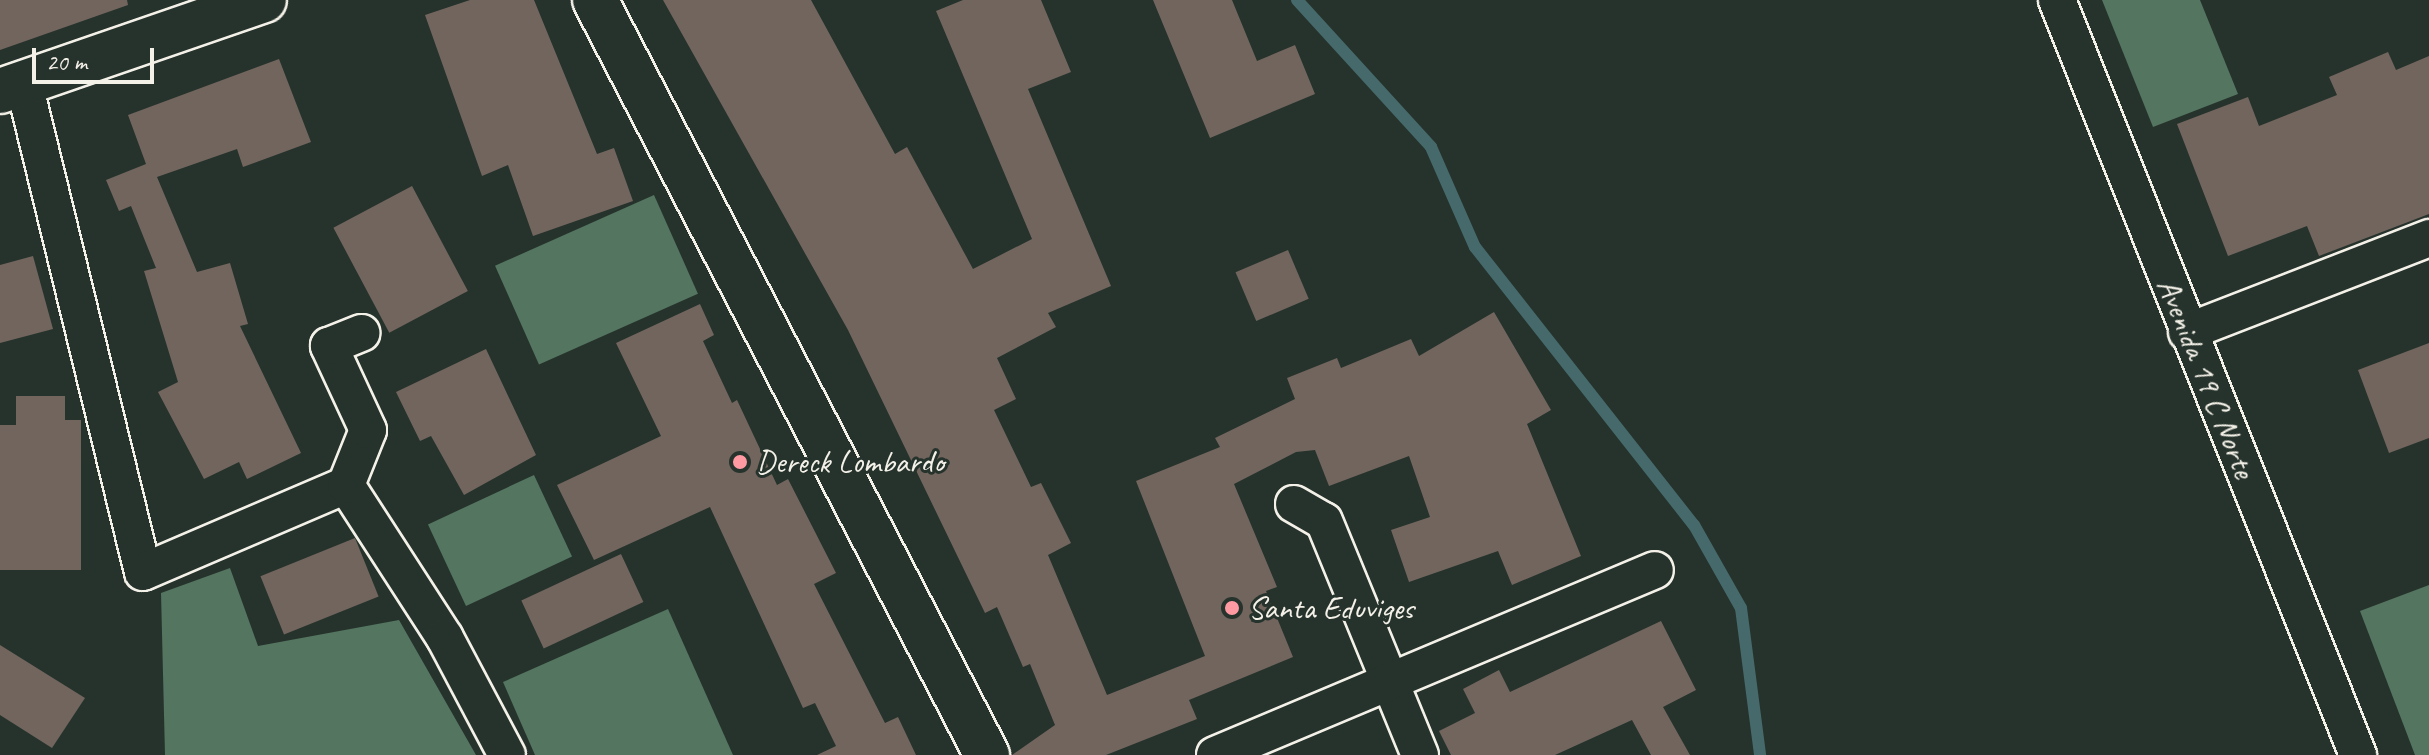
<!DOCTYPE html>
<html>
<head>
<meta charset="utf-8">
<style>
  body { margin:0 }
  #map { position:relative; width:2429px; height:755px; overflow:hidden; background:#26332d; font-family:Caveat,sans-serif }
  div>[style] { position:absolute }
  .green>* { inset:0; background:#54755f; transform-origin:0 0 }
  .stream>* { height:12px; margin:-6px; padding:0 6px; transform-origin:6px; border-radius:6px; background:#466a6b }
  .building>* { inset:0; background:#72655d; transform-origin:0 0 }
  .roads { filter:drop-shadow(2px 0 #f4f1e8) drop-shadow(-2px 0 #f4f1e8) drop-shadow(0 2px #f4f1e8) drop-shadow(0 -2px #f4f1e8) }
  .street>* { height:36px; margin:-18px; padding:0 18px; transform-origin:18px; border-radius:18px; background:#26332d }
  .secondary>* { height:44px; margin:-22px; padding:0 22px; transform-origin:22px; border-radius:22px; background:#26332d }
  .dots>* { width:22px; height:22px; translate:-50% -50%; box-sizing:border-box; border:4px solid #26332d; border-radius:50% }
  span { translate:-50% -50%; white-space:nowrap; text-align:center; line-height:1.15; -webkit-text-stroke:6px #26332d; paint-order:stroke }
  .street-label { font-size:32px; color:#f4f1e8 }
  .poi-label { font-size:32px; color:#f4f1e8 }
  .left { translate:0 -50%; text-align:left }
  .scale { position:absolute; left:32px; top:48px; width:122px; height:36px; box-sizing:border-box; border:4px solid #f4f1e8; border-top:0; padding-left:10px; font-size:24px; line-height:28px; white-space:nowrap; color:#f4f1e8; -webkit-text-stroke:6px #26332d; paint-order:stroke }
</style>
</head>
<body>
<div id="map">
  <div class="green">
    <div style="clip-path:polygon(2102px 0,2200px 0,2238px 94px,2153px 127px)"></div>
    <div style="left:654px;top:195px;width:108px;height:174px;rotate:66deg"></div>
    <div style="left:534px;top:475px;width:90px;height:117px;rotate:65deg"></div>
    <div style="clip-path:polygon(230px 568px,258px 646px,399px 620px,476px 755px,165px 755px,161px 593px)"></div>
    <div style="clip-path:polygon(2429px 585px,2429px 755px,2415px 755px,2360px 611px)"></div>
    <div style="clip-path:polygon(668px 609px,733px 755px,535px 755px,503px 682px)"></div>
  </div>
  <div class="stream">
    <div style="left:1297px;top:0;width:199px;rotate:47.6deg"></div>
    <div style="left:1431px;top:147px;width:109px;rotate:66.3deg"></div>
    <div style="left:1475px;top:247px;width:354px;rotate:51.8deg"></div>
    <div style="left:1694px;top:525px;width:95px;rotate:60.5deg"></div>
    <div style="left:1741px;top:608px;width:148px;rotate:82.6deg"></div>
  </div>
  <div class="building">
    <div style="clip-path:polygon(0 0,127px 0,128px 5px,0 50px)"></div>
    <div style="clip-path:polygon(470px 0,534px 0,597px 154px,614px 148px,633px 201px,533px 236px,508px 165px,482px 176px,425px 15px)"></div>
    <div style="clip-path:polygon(663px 0,811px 0,895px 154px,907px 147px,973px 269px,1032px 239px,936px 11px,963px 0,1041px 0,1071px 72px,1028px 89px,1111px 286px,1048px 313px,1056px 327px,997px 358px,1016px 399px,994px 410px,1031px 487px,1041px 483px,1071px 543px,1048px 555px,1107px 695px,1205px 656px,1136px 481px,1220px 447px,1215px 438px,1295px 399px,1287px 378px,1337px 358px,1341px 368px,1411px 339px,1419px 356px,1494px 312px,1551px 410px,1527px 424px,1581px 556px,1512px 585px,1498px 551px,1409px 582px,1391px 530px,1430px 517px,1409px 456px,1329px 486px,1315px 450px,1296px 452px,1234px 484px,1277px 587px,1266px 591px,1293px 657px,1189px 700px,1197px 719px,1106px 755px,1012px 755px,1055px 725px,1030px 664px,1023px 667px,997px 607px,985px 613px,848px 330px)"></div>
    <div style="clip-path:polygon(1153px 0,1232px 0,1257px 61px,1295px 45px,1315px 94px,1210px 138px)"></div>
    <div style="clip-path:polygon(2388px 52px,2396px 70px,2429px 56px,2429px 214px,2319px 256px,2307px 226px,2228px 256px,2177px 124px,2248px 97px,2259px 126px,2337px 95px,2329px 77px)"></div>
    <div style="clip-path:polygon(279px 59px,311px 142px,243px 167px,237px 149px,157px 177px,197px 272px,230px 263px,248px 324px,240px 326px,301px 453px,247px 479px,239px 462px,204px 479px,158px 392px,178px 382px,144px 271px,156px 268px,131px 206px,119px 211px,106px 180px,146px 164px,128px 115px)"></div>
    <div style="left:412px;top:186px;width:119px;height:89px;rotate:62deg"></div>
    <div style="left:1288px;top:250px;width:53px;height:57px;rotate:67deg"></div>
    <div style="clip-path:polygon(33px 256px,53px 329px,0 343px,0 265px)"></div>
    <div style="clip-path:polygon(700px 304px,714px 335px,703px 341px,732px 403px,737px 400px,777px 485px,788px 479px,836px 573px,814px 584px,885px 723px,898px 717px,916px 755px,817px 755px,836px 746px,815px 703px,803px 708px,710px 507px,594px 560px,557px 485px,661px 436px,616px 343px)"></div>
    <div style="clip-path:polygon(2429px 343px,2429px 438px,2389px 453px,2358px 370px)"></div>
    <div style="clip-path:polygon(486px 349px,536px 455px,464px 495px,431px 436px,420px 441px,396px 392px)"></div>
    <div style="clip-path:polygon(16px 396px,65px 396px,65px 420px,81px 420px,81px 570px,0 570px,0 425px,16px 425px)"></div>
    <div style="left:355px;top:538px;width:63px;height:102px;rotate:68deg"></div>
    <div style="left:621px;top:554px;width:53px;height:110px;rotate:65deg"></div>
    <div style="clip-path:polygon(1661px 621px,1696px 690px,1663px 707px,1690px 755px,1651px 755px,1632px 720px,1555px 755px,1451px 755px,1439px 731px,1475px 713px,1463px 689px,1499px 670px,1510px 692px)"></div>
    <div style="clip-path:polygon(0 645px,85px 698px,52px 748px,0 715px)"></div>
  </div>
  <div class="roads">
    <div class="street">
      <div style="left:2057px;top:0;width:813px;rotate:68.26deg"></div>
      <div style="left:24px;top:84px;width:502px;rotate:76.3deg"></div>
      <div style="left:143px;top:572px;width:221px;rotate:-23.2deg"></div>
      <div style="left:346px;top:485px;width:182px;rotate:57.1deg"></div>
      <div style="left:445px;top:638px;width:132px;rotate:62.1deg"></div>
      <div style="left:2187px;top:332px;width:260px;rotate:-21.2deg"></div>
      <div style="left:346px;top:485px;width:59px;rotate:-68.2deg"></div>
      <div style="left:368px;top:430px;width:93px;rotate:-114.9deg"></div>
      <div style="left:329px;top:346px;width:35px;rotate:-22deg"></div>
      <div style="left:1294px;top:504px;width:34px;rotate:30deg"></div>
      <div style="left:1324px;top:521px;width:253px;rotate:67.7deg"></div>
      <div style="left:1215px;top:755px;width:477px;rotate:-22.8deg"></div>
    </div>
    <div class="secondary">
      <div style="left:595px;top:0;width:851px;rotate:62.56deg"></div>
      <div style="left:0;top:91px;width:279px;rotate:-19deg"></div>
    </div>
  </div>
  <div class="dots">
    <div style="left:740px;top:462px;background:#ff9aa2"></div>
    <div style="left:1232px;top:608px;background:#ff9aa2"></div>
  </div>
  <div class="street-label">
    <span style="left:2206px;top:378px;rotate:68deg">Avenida 19 C Norte</span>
  </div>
  <div class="poi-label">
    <span class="left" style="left:756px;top:462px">Dereck Lombardo</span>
    <span class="left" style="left:1248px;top:608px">Santa Eduviges</span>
  </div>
  <div class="scale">20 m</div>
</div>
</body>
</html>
